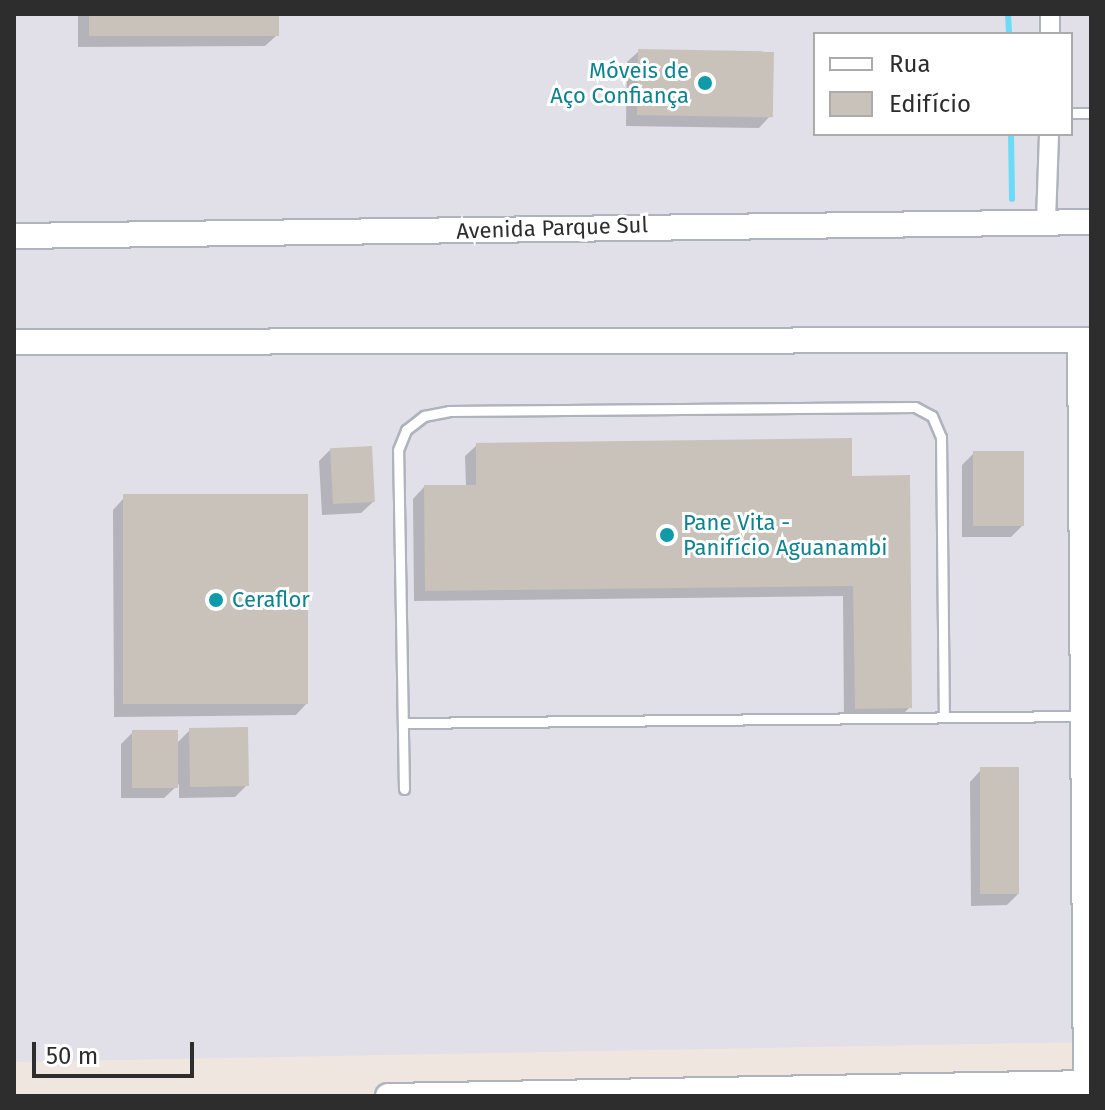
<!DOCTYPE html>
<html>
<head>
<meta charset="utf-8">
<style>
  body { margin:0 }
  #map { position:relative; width:1105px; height:1110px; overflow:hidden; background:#efe7df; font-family:"Fira Sans",sans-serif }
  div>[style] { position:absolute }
  .industrial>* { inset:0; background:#e1e0e8 }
  .shadow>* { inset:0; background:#0003 }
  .stream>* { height:6px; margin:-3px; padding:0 3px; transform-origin:3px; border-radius:3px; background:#6cdbf8 }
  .building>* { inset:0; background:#c8c2ba; transform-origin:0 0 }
  .roads { filter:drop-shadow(2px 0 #afb3bd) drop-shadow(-2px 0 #afb3bd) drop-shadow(0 2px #afb3bd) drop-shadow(0 -2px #afb3bd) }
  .lane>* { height:9px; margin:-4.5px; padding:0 4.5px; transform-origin:4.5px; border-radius:4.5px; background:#fff }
  .street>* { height:18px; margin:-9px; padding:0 9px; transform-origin:9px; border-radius:9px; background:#fff }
  .secondary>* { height:24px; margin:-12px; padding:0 12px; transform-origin:12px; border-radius:12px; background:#fff }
  .dots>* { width:22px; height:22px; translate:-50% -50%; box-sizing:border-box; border:4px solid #fff; border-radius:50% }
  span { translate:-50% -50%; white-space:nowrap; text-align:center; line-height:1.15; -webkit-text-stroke:6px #fff; paint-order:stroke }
  .culture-label { font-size:22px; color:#0d838f }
  .right { translate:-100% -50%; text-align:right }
  .left { translate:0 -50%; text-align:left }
  .street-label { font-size:22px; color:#2d2d2d }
  .frame { position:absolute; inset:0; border:16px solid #2d2d2d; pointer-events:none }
  .legend { position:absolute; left:813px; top:32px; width:260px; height:104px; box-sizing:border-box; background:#fff; border:2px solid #ababab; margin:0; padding:10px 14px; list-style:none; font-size:24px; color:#2d2d2d }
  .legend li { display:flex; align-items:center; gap:16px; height:40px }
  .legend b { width:40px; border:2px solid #ababab }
  .scale { position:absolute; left:32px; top:1042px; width:162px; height:36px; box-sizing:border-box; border:4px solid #2d2d2d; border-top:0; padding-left:10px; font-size:24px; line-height:28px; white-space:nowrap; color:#2d2d2d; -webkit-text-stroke:6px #fff; paint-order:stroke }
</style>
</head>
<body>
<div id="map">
  <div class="industrial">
    <div style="clip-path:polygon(evenodd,14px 14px,1091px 14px,1091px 1042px,14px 1062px,14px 14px,815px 34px,1071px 34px,1071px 134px,815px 134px,815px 34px)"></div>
  </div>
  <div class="shadow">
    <div style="clip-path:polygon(78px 14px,277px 14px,277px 35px,265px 46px,78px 47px)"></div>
    <div style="clip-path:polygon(639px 51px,770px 116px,759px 128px,626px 126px,627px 62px)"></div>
    <div style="clip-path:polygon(477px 445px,850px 478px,910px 707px,898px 719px,844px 719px,843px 596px,414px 601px,413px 499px,424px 487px,466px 487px,465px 456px)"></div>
    <div style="clip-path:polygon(331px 449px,373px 502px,361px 513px,322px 515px,319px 461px)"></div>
    <div style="clip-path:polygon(974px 453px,1023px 525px,1011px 537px,962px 537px,962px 465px)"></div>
    <div style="clip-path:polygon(124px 498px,307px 703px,296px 715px,114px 717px,113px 510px)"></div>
    <div style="clip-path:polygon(190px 730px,247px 785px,235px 797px,179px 798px,179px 784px,164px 798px,121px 798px,121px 744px,133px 732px,176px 744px)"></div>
    <div style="clip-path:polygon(981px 770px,1018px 894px,1007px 905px,971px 906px,970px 782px)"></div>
  </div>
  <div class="stream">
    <div style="left:1008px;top:14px;width:20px;rotate:87deg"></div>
    <div style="left:1011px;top:134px;width:65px;rotate:89.1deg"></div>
  </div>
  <div class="building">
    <div style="left:89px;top:14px;width:190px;height:22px"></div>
    <div style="left:638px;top:49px;width:136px;height:66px;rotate:1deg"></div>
    <div style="clip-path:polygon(852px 438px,852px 476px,910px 475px,912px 708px,855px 709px,853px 586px,425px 591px,424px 485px,476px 485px,476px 443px)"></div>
    <div style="left:372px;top:446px;width:56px;height:42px;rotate:87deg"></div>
    <div style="left:973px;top:451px;width:51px;height:75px"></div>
    <div style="left:308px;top:494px;width:210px;height:185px;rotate:90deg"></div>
    <div style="left:248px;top:727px;width:59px;height:59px;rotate:89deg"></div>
    <div style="left:132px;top:730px;width:46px;height:58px"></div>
    <div style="left:1019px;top:767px;width:127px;height:39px;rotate:90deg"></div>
  </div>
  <div class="roads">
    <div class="lane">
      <div style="left:1071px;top:113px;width:20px"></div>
      <div style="left:403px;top:723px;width:678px;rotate:-0.59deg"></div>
      <div style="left:404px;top:789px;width:339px;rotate:-91deg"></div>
      <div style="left:398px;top:450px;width:22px;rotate:-68deg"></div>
      <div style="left:406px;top:430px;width:23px;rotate:-38deg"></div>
      <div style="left:424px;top:416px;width:25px;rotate:-11deg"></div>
      <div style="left:449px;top:411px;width:466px;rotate:-0.5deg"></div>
      <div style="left:915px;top:407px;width:19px;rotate:28deg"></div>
      <div style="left:932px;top:416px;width:23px;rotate:67deg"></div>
      <div style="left:941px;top:437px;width:280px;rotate:89.4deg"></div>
    </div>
    <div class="street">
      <div style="left:1050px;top:34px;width:20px;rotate:-90deg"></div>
      <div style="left:1046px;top:221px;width:87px;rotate:-88deg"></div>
    </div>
    <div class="secondary">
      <div style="left:14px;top:236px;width:1077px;rotate:-0.74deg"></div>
      <div style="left:1080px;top:341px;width:742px;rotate:89.54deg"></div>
      <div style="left:14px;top:342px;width:1077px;rotate:-0.11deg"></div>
      <div style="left:388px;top:1096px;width:703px;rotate:-1.06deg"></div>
    </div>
  </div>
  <div class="dots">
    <div style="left:705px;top:83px;background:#0f9aa8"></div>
    <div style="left:667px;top:535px;background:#0f9aa8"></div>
    <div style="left:216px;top:600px;background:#0f9aa8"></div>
  </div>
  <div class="culture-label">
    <span class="right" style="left:689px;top:83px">Móveis de<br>Aço Confiança</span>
    <span class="left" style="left:683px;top:535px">Pane Vita -<br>Panifício Aguanambi</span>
    <span class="left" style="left:232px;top:600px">Ceraflor</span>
  </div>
  <div class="street-label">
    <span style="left:552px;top:228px;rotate:-2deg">Avenida Parque Sul</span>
  </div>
  <div class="frame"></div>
  <ul class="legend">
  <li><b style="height:10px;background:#fff"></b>Rua</li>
  <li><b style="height:22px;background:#c8c2ba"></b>Edifício</li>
  </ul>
  <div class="scale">50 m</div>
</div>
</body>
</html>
